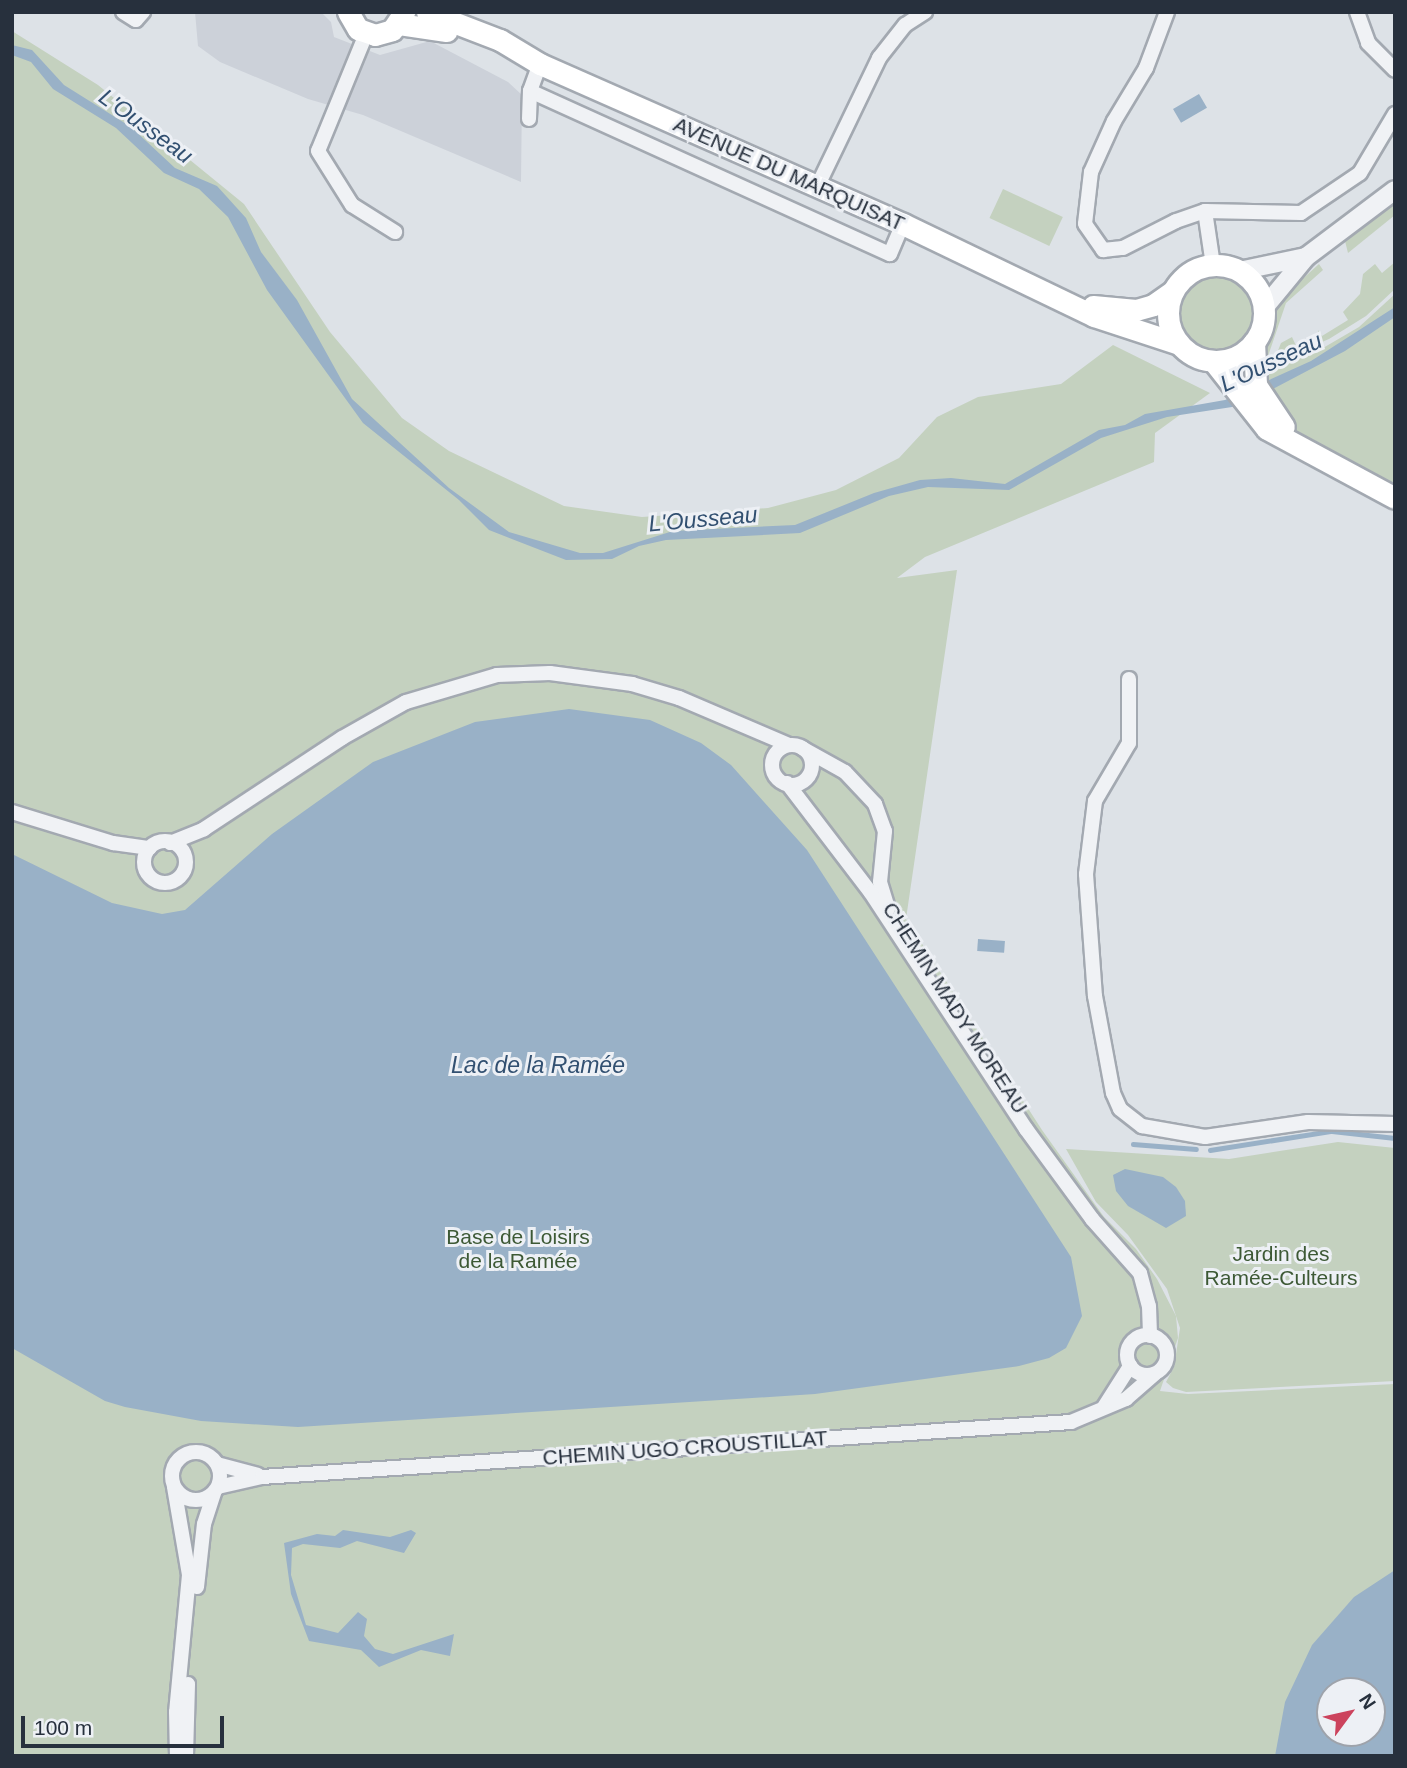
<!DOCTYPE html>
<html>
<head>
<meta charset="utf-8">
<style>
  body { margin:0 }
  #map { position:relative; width:1407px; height:1768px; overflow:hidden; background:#dde2e7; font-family:Helvetica,sans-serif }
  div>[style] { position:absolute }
  .built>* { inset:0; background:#ccd1d9 }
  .green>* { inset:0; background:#c4d1bf; transform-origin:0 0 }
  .round { border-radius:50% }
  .water>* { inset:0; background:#99b1c7; transform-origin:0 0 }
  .stream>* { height:4.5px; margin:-2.25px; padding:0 2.25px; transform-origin:2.25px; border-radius:2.25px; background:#99b1c7 }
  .roads { filter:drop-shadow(2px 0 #a3a9b1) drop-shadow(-2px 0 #a3a9b1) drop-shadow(0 2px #a3a9b1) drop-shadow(0 -2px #a3a9b1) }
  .minor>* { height:14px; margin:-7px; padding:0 7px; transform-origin:7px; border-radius:7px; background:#f0f2f5 }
  .minor>.ring { margin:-7px; padding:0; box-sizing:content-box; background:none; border:14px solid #f0f2f5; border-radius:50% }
  .tertiary>* { height:18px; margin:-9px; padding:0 9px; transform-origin:9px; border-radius:9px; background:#f0f2f5 }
  .secondary>* { height:21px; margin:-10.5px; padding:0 10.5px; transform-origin:10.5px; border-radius:10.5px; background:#fff }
  .secondary>.ring { margin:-10.5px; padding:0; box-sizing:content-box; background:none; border:21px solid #fff; border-radius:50% }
  span { translate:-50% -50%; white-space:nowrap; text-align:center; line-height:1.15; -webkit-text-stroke:6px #edf0f5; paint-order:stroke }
  .street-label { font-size:21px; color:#27303d }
  .park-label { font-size:21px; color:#3d5935 }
  .water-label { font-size:23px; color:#325071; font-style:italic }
  .frame { position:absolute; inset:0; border:14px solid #27303d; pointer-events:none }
  .north { position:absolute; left:1316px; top:1677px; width:70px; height:70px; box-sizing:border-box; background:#edf0f5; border:2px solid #9ea3ab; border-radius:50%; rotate:57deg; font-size:19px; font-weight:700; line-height:28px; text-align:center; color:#27303d }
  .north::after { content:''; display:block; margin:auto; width:24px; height:32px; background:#cc435d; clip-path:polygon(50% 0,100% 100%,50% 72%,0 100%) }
  .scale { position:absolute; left:21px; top:1716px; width:203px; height:32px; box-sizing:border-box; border:4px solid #27303d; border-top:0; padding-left:9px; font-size:21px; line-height:24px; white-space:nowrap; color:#27303d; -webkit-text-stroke:5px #edf0f5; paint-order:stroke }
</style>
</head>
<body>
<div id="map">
  <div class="built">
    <div style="clip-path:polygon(195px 12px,321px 12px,331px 22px,334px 37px,380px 55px,430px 41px,508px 82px,522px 95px,521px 182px,363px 115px,308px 99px,220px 62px,198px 46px)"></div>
  </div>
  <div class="green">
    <div style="clip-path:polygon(evenodd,12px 31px,98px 85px,244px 204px,330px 332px,402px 418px,449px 451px,564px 506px,642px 517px,768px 508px,836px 490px,899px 458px,937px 417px,978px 397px,1061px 384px,1113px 345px,1210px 393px,1155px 433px,1154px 462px,925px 557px,897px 578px,957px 570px,906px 919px,1042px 1130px,1104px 1217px,1136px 1249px,1157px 1279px,1176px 1316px,1178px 1338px,1160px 1391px,1188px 1394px,1395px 1384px,1395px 1756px,12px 1756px,12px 31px,1330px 1691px,1372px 1691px,1372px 1733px,1330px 1733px,1330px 1691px)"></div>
    <div style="left:1003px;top:189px;width:66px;height:32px;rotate:25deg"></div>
    <div style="clip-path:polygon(1395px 202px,1395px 215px,1348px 253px,1345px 241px)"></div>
    <div style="clip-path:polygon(1395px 262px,1395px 289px,1366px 316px,1329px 339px,1273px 363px,1281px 343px,1292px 337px,1298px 350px,1319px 341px,1318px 330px,1322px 336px,1348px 320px,1343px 312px,1360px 294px,1363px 274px,1375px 264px,1382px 273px)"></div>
    <div style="clip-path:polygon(1319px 264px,1323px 270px,1286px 303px,1264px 368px,1263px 351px,1278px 301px)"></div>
    <div class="round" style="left:1176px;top:274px;width:80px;height:80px"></div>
    <div style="clip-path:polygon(1395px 294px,1395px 489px,1270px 417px,1265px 378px,1271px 369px,1323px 348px,1359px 327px)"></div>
    <div style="clip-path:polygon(1338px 1142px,1395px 1148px,1395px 1381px,1186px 1392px,1173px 1388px,1166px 1382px,1174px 1367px,1180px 1328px,1167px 1289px,1128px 1235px,1096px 1202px,1066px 1149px,1229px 1159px)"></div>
  </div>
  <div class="water">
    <div style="clip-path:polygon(12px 45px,32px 50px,64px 85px,131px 127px,175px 168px,217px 186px,246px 218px,261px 252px,297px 300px,352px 399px,449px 488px,509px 532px,580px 553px,603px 553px,673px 531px,795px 525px,874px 493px,920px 480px,951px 478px,1005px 484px,1099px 430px,1125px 425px,1145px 414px,1225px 400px,1311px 361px,1395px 307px,1395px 317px,1345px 351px,1269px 391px,1232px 407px,1167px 417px,1101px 438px,1009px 490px,928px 487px,889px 496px,800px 533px,666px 540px,639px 546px,612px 559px,566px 560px,489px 530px,459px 500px,363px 423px,267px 290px,228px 217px,199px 189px,164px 173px,116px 128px,53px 89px,31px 62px,12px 55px)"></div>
    <div style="left:1199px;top:94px;width:16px;height:30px;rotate:60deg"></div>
    <div style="clip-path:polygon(569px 709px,650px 720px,701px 743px,731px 765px,807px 850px,1071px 1257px,1082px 1316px,1066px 1348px,1049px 1358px,1019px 1366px,815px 1394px,298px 1427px,201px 1421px,125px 1407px,105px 1401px,12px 1348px,12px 854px,112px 903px,162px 914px,185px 910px,272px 834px,373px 762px,475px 722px)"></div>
    <div style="left:978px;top:939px;width:27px;height:12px;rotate:4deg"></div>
    <div style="clip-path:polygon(1125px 1169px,1163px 1177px,1176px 1187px,1185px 1201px,1186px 1216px,1166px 1228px,1128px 1206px,1116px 1191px,1113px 1175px)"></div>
    <div style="clip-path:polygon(343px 1530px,390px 1537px,411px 1530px,416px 1533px,404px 1553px,357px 1541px,340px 1548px,303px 1544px,292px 1548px,291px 1575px,306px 1625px,338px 1633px,358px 1612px,367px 1619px,364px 1636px,375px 1649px,393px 1654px,454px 1634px,450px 1656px,421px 1650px,379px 1667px,361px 1650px,309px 1641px,291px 1594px,284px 1543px,317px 1534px,335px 1536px)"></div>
    <div style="clip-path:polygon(evenodd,1395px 1570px,1395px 1756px,1275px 1756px,1285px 1702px,1312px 1645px,1354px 1597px,1395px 1570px,1330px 1691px,1372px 1691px,1372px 1733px,1330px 1733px,1330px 1691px)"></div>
  </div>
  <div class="stream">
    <div style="left:1133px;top:1144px;width:63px;rotate:4.5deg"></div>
    <div style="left:1210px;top:1150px;width:123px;rotate:-8.9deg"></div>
    <div style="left:1332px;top:1131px;width:63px;rotate:6.3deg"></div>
  </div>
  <div class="roads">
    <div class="minor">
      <div style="left:123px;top:12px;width:15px;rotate:32deg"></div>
      <div style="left:136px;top:20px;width:11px;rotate:-49deg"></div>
      <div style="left:1167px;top:12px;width:60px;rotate:110.6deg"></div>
      <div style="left:1146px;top:68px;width:62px;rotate:121.1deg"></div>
      <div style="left:1114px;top:121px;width:56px;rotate:114.3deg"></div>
      <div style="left:1091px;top:172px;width:52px;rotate:96.6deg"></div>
      <div style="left:1085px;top:224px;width:32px;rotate:55deg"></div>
      <div style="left:1103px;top:250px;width:20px;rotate:-6deg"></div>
      <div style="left:1123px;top:248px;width:59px;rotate:-27deg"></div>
      <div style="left:1176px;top:221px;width:31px;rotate:-19deg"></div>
      <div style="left:1205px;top:211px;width:96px;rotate:1.2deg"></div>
      <div style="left:1301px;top:213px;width:71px;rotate:-34.1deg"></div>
      <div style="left:1360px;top:173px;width:69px;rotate:-59.3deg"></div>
      <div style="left:1357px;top:12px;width:33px;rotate:70deg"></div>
      <div style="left:1368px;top:43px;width:38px;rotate:45deg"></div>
      <div style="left:366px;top:34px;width:126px;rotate:112.3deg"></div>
      <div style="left:318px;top:151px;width:64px;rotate:57.8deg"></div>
      <div style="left:352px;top:205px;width:51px;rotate:32.1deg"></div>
      <div style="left:530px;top:91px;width:395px;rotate:24.4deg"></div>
      <div style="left:890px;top:254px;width:33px;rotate:-67deg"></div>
      <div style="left:529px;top:119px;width:28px;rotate:-88deg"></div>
      <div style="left:530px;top:91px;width:29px;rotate:-70deg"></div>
      <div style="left:818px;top:185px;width:141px;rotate:-64.3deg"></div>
      <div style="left:879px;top:58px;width:42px;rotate:-51.8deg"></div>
      <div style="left:905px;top:25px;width:24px;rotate:-33deg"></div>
      <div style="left:1205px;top:211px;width:55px;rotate:81.6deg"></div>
      <div style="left:1129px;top:679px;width:64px;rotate:90deg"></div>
      <div style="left:1129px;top:743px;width:67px;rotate:120.4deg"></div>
      <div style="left:1095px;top:801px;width:74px;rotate:97deg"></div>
      <div style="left:1086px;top:874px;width:122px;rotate:85.8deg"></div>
      <div style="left:1095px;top:996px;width:99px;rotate:79.5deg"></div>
      <div style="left:1113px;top:1093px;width:17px;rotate:66deg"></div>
      <div style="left:1120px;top:1109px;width:28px;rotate:38deg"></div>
      <div style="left:1142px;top:1126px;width:64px;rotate:9.9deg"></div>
      <div style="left:1205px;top:1137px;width:104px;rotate:-8.3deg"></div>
      <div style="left:1308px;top:1122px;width:87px;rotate:1.3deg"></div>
      <div class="ring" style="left:772px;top:745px;width:26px;height:26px"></div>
      <div style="left:802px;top:748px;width:49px;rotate:29.2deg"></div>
      <div style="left:845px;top:772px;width:44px;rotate:46.8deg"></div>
      <div style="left:875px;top:804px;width:29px;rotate:70deg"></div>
      <div style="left:885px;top:831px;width:51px;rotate:95.6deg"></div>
      <div style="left:880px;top:882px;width:28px;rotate:73deg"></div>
      <div style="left:787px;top:783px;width:138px;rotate:52.6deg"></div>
      <div style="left:871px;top:893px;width:282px;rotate:56.7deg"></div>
      <div style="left:1026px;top:1129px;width:112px;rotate:53.7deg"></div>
      <div style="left:1092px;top:1219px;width:72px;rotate:48.4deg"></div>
      <div style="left:1140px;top:1273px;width:34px;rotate:75deg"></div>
      <div style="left:1149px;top:1306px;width:30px;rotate:88deg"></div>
      <div style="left:12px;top:812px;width:106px;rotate:17.1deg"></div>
      <div style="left:113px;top:843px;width:37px;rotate:8deg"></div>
      <div class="ring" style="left:144px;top:841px;width:28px;height:28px"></div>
      <div style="left:170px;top:843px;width:37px;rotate:-22deg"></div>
      <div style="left:204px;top:829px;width:165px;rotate:-33.4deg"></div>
      <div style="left:342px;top:738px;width:73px;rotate:-29.4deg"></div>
      <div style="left:406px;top:702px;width:95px;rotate:-16.5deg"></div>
      <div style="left:497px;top:675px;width:53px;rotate:-2.2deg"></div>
      <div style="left:550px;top:673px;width:83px;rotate:7.6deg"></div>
      <div style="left:632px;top:684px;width:49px;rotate:16.6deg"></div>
      <div style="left:679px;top:698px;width:120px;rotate:23.1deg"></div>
      <div class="ring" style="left:1127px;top:1335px;width:26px;height:26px"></div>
      <div style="left:1104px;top:1407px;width:49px;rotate:-57.6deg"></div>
      <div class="ring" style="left:172px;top:1452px;width:34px;height:34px"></div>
      <div style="left:217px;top:1464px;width:42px;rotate:15deg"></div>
      <div style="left:174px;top:1487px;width:89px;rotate:80.3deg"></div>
      <div style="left:189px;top:1575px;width:138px;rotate:95.4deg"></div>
      <div style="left:176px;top:1712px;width:44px;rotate:88.7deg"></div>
      <div style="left:218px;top:1487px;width:45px;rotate:-12.8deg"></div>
      <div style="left:262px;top:1477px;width:811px;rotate:-3.89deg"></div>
      <div style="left:1071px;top:1422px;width:60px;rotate:-22.7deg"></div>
      <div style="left:1126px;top:1399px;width:38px;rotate:-41deg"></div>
      <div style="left:197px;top:1587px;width:63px;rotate:-83.7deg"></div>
      <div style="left:204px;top:1524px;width:33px;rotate:-72deg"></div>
      <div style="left:186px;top:1756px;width:72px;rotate:-88.4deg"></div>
    </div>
    <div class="tertiary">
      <div style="left:1239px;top:271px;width:68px;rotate:-11.8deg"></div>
      <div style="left:1264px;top:308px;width:66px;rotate:-50.5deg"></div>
      <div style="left:1306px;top:257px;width:111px;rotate:-37deg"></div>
    </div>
    <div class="secondary">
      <div style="left:348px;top:12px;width:20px;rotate:60deg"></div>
      <div style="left:358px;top:29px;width:18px;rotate:19deg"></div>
      <div style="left:375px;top:35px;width:18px;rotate:-16deg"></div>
      <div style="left:392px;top:30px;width:22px;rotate:-56deg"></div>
      <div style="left:427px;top:12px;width:78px;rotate:21deg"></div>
      <div style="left:500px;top:40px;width:47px;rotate:31deg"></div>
      <div style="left:540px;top:64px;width:397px;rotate:23.8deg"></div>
      <div style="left:903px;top:224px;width:212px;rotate:25.7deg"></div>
      <div style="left:1094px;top:316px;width:89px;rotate:18.2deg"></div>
      <div style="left:399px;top:24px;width:48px;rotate:8.5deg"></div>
      <div class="ring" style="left:1168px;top:265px;width:75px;height:75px"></div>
      <div style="left:1093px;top:306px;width:43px;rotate:5.3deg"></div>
      <div style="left:1136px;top:310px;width:18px;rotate:-16deg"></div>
      <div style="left:1153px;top:305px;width:24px;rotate:-35deg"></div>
      <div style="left:1254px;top:342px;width:43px;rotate:87.3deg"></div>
      <div style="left:1256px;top:385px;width:50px;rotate:56.3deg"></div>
      <div style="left:1214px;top:362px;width:85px;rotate:51.7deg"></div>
      <div style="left:1267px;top:429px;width:145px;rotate:28.3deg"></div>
    </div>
  </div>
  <div class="street-label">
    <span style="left:789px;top:174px;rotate:24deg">AVENUE DU MARQUISAT</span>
    <span style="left:955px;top:1008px;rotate:57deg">CHEMIN MADY MOREAU</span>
    <span style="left:685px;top:1448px;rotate:-4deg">CHEMIN UGO CROUSTILLAT</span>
  </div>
  <div class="park-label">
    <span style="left:518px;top:1249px">Base de Loisirs<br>de la Ramée</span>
    <span style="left:1281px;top:1266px">Jardin des<br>Ramée-Culteurs</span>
  </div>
  <div class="water-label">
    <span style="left:146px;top:126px;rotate:36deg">L'Ousseau</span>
    <span style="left:1271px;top:362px;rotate:-25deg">L'Ousseau</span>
    <span style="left:703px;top:519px;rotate:-5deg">L'Ousseau</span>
    <span style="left:538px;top:1065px">Lac de la Ramée</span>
  </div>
  <div class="frame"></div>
  <div class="north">N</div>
  <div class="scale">100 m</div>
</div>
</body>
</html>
